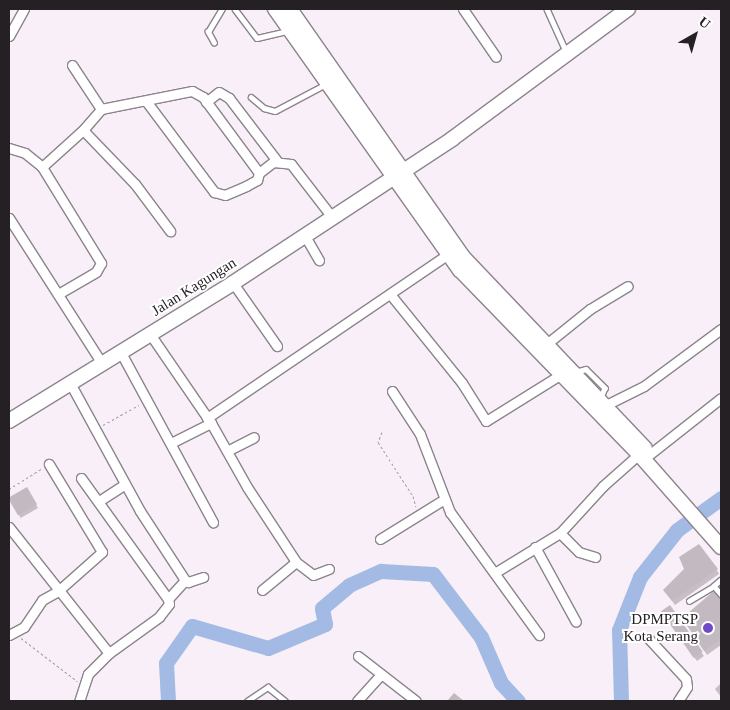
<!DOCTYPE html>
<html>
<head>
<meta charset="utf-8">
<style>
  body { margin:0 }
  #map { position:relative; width:730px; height:710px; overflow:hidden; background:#f8eff8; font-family:"Times New Roman",serif }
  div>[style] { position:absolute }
  .shadow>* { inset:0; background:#0003; transform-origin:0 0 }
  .river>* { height:15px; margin:-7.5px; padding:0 7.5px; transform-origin:7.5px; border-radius:7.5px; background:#a3bbe4 }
  .building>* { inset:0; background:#c2b9c1; transform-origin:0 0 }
  .path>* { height:1px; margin-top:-0.5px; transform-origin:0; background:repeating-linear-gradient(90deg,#a59ea5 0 2.5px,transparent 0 5px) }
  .roads { filter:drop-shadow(1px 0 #8c848c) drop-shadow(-1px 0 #8c848c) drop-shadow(0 1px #8c848c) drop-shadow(0 -1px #8c848c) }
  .lane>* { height:4.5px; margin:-2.25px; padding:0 2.25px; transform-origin:2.25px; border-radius:2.25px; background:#fff }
  .street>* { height:9px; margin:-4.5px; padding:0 4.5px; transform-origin:4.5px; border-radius:4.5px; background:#fff }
  .secondary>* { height:14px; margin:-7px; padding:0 7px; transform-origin:7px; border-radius:7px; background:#fff }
  .dots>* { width:14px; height:14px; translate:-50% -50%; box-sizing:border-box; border:2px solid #fff; border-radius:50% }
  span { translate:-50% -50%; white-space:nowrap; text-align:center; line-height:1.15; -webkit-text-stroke:4px #fff; paint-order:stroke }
  .street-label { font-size:15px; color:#242023 }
  .poi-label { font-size:15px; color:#242023 }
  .right { translate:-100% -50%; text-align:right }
  .frame { position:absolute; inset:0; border:10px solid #242023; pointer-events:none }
  .north { position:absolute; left:670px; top:10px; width:50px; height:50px; -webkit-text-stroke:4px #fff; paint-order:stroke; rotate:38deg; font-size:14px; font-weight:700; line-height:20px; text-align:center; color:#242023 }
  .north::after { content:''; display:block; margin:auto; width:18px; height:22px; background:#242023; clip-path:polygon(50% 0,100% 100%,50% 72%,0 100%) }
</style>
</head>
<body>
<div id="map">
  <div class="shadow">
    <div style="left:27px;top:489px;width:22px;height:20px;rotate:60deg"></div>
    <div style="clip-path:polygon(717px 570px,719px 574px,675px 605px,664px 590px)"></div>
    <div style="clip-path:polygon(715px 592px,721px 600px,721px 645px,707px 655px,686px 623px)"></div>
    <div style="clip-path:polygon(670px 607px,704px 656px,697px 661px,664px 616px)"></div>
    <div style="clip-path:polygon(721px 683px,721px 697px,715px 689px)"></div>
  </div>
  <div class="river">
    <div style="left:168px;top:701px;width:38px;rotate:-93deg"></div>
    <div style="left:166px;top:663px;width:45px;rotate:-54.9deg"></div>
    <div style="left:192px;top:626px;width:79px;rotate:16.1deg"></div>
    <div style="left:268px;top:648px;width:62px;rotate:-22.8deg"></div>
    <div style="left:325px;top:624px;width:16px;rotate:-101deg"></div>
    <div style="left:322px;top:608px;width:35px;rotate:-40deg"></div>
    <div style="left:349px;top:585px;width:35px;rotate:-24deg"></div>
    <div style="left:381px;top:571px;width:52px;rotate:3.3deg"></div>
    <div style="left:433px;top:574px;width:79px;rotate:52.7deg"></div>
    <div style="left:481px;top:637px;width:50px;rotate:66.5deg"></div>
    <div style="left:501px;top:683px;width:25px;rotate:47deg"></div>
    <div style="left:621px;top:701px;width:71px;rotate:-91.6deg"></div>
    <div style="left:619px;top:630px;width:57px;rotate:-68.4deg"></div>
    <div style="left:640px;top:577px;width:60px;rotate:-51.8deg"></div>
    <div style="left:677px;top:530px;width:54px;rotate:-36deg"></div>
  </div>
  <div class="building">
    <div style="left:27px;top:487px;width:20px;height:22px;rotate:60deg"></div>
    <div style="clip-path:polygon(699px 544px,718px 569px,672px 601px,663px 590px,684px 569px,679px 557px)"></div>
    <div style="clip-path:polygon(715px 590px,721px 598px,721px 639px,704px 651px,682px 618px)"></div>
    <div style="left:670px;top:605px;width:57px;height:11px;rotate:55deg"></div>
    <div style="clip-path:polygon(454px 693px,464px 701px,447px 701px)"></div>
  </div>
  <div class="path">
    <div style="left:103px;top:425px;width:41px;rotate:-29.1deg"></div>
    <div style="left:382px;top:432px;width:11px;rotate:112deg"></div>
    <div style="left:378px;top:442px;width:64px;rotate:57.1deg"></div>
    <div style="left:413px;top:496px;width:11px;rotate:75deg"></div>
    <div style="left:9px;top:489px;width:39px;rotate:-32deg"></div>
    <div style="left:21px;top:638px;width:71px;rotate:37.5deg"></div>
  </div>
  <div class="roads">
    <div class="lane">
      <div style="left:235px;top:9px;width:36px;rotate:53deg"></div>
      <div style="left:257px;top:38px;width:32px;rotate:-13deg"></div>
      <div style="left:547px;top:9px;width:46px;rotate:65.7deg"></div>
      <div style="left:214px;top:43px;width:13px;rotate:-119deg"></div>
      <div style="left:208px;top:32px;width:27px;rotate:-59deg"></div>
      <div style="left:251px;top:97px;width:17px;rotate:40deg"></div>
      <div style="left:264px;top:108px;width:11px;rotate:15deg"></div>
      <div style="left:275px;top:111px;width:58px;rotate:-27.9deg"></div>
      <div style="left:575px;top:372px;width:11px;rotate:-15deg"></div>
      <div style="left:586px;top:369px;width:27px;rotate:45deg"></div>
      <div style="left:605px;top:388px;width:11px;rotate:112deg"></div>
      <div style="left:721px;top:580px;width:9px;rotate:139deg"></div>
      <div style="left:714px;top:586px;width:11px;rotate:49deg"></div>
      <div style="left:689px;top:601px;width:29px;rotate:-31deg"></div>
      <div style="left:247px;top:701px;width:25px;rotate:-34deg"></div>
      <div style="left:268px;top:687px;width:22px;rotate:39deg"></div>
    </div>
    <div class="street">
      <div style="left:463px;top:9px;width:58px;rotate:55.5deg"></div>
      <div style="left:9px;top:36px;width:31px;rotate:-61deg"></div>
      <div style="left:72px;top:65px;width:53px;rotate:56.6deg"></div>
      <div style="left:146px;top:101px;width:114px;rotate:53.2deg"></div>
      <div style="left:214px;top:192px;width:11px;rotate:15deg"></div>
      <div style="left:225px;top:195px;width:23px;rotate:-23deg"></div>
      <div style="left:246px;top:186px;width:13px;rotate:-29deg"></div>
      <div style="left:257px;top:180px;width:7px;rotate:-74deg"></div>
      <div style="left:206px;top:102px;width:16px;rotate:-38deg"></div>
      <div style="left:219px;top:92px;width:12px;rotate:31deg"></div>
      <div style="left:229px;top:98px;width:79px;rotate:52.7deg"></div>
      <div style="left:83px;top:130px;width:75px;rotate:46.1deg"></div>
      <div style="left:135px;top:184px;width:59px;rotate:53.3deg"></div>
      <div style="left:9px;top:148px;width:17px;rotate:17deg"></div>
      <div style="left:25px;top:153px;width:22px;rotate:39deg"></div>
      <div style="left:42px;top:167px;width:113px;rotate:58.4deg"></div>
      <div style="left:101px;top:263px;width:10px;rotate:119deg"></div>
      <div style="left:96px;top:272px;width:44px;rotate:149.9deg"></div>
      <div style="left:42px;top:167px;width:55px;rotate:-42.1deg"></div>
      <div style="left:83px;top:130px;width:28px;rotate:-49deg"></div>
      <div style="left:101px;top:109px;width:93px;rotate:-11.2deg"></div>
      <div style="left:192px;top:91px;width:13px;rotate:29deg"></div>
      <div style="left:203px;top:97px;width:94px;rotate:53.6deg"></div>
      <div style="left:259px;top:173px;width:18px;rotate:-38deg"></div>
      <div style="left:273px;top:162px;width:18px;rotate:6deg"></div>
      <div style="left:291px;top:164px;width:67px;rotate:52.3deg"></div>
      <div style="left:9px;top:218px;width:171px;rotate:57.4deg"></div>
      <div style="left:305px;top:236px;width:28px;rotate:60deg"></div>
      <div style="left:233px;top:283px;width:77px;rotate:55.1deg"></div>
      <div style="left:390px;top:294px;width:114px;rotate:51deg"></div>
      <div style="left:462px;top:383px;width:45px;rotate:57.7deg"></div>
      <div style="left:486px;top:421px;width:87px;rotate:-31.9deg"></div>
      <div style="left:150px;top:334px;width:108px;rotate:55.6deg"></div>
      <div style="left:211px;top:423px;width:73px;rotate:60.6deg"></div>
      <div style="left:247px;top:487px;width:90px;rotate:56.8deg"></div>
      <div style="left:296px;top:562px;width:21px;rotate:37deg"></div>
      <div style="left:313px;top:575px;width:17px;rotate:-21deg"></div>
      <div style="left:544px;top:346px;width:59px;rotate:-38.8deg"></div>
      <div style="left:590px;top:309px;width:44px;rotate:-31.2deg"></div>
      <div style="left:120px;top:351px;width:195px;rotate:61.5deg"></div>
      <div style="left:70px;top:383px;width:146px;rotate:61.3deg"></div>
      <div style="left:140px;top:511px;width:82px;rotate:56.9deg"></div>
      <div style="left:185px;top:580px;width:4px;rotate:34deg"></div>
      <div style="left:188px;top:582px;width:16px;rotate:-18deg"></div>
      <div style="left:392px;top:391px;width:51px;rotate:56.9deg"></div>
      <div style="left:420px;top:434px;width:84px;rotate:69deg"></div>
      <div style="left:450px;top:512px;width:152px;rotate:54.1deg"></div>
      <div style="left:606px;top:405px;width:42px;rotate:-26.6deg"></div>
      <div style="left:644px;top:386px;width:96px;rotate:-36.5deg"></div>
      <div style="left:207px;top:418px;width:292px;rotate:-34.2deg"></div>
      <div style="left:171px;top:443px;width:45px;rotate:-26.6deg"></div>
      <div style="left:227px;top:451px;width:30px;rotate:-27deg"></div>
      <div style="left:650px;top:454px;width:90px;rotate:-38.3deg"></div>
      <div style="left:81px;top:478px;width:149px;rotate:54.3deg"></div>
      <div style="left:168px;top:599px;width:5px;rotate:79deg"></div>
      <div style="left:169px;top:604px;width:16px;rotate:128deg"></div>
      <div style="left:159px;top:617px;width:62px;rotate:144.2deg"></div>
      <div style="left:99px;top:501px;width:31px;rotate:-33deg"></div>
      <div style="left:9px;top:527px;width:161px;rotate:51.6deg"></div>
      <div style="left:109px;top:653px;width:30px;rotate:135deg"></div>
      <div style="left:88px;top:674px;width:28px;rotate:108deg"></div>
      <div style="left:560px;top:533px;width:27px;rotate:45deg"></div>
      <div style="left:579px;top:552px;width:17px;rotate:17deg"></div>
      <div style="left:380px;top:539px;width:74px;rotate:-31.8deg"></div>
      <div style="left:535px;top:547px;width:85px;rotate:61.3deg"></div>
      <div style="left:496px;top:572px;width:75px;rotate:-31.4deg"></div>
      <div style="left:560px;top:533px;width:64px;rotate:-47.5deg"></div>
      <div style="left:603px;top:486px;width:48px;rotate:-41.6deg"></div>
      <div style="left:262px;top:590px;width:44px;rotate:-39.5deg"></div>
      <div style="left:168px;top:599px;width:25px;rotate:-48deg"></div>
      <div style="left:9px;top:635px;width:17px;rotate:-28deg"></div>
      <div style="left:24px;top:627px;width:32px;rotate:-56deg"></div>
      <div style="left:42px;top:600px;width:18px;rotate:-29deg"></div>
      <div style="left:58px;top:591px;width:59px;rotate:-41.6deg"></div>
      <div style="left:102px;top:552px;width:103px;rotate:-121.1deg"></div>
      <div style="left:649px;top:639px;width:54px;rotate:47.2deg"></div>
      <div style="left:686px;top:679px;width:8px;rotate:83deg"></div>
      <div style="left:687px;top:687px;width:17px;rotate:123deg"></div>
      <div style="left:358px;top:656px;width:73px;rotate:37.8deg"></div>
      <div style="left:357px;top:701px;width:36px;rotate:-48deg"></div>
    </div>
    <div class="secondary">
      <div style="left:275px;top:9px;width:320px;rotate:54.7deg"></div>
      <div style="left:460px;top:270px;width:257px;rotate:45.8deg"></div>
      <div style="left:639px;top:454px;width:124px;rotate:48.6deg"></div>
      <div style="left:290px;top:9px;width:301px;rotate:55.1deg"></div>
      <div style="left:462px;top:256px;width:265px;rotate:46.4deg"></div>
      <div style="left:9px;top:421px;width:263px;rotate:-31.6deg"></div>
      <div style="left:233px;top:283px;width:262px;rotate:-33.3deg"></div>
      <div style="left:452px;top:139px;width:219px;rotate:-36.5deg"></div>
    </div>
  </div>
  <div class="dots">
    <div style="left:708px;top:628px;background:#6f4cc5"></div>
  </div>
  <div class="street-label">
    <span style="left:194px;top:287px;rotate:-32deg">Jalan Kagungan</span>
  </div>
  <div class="poi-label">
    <span class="right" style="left:698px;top:628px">DPMPTSP<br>Kota Serang</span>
  </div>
  <div class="frame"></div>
  <div class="north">U</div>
</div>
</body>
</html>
